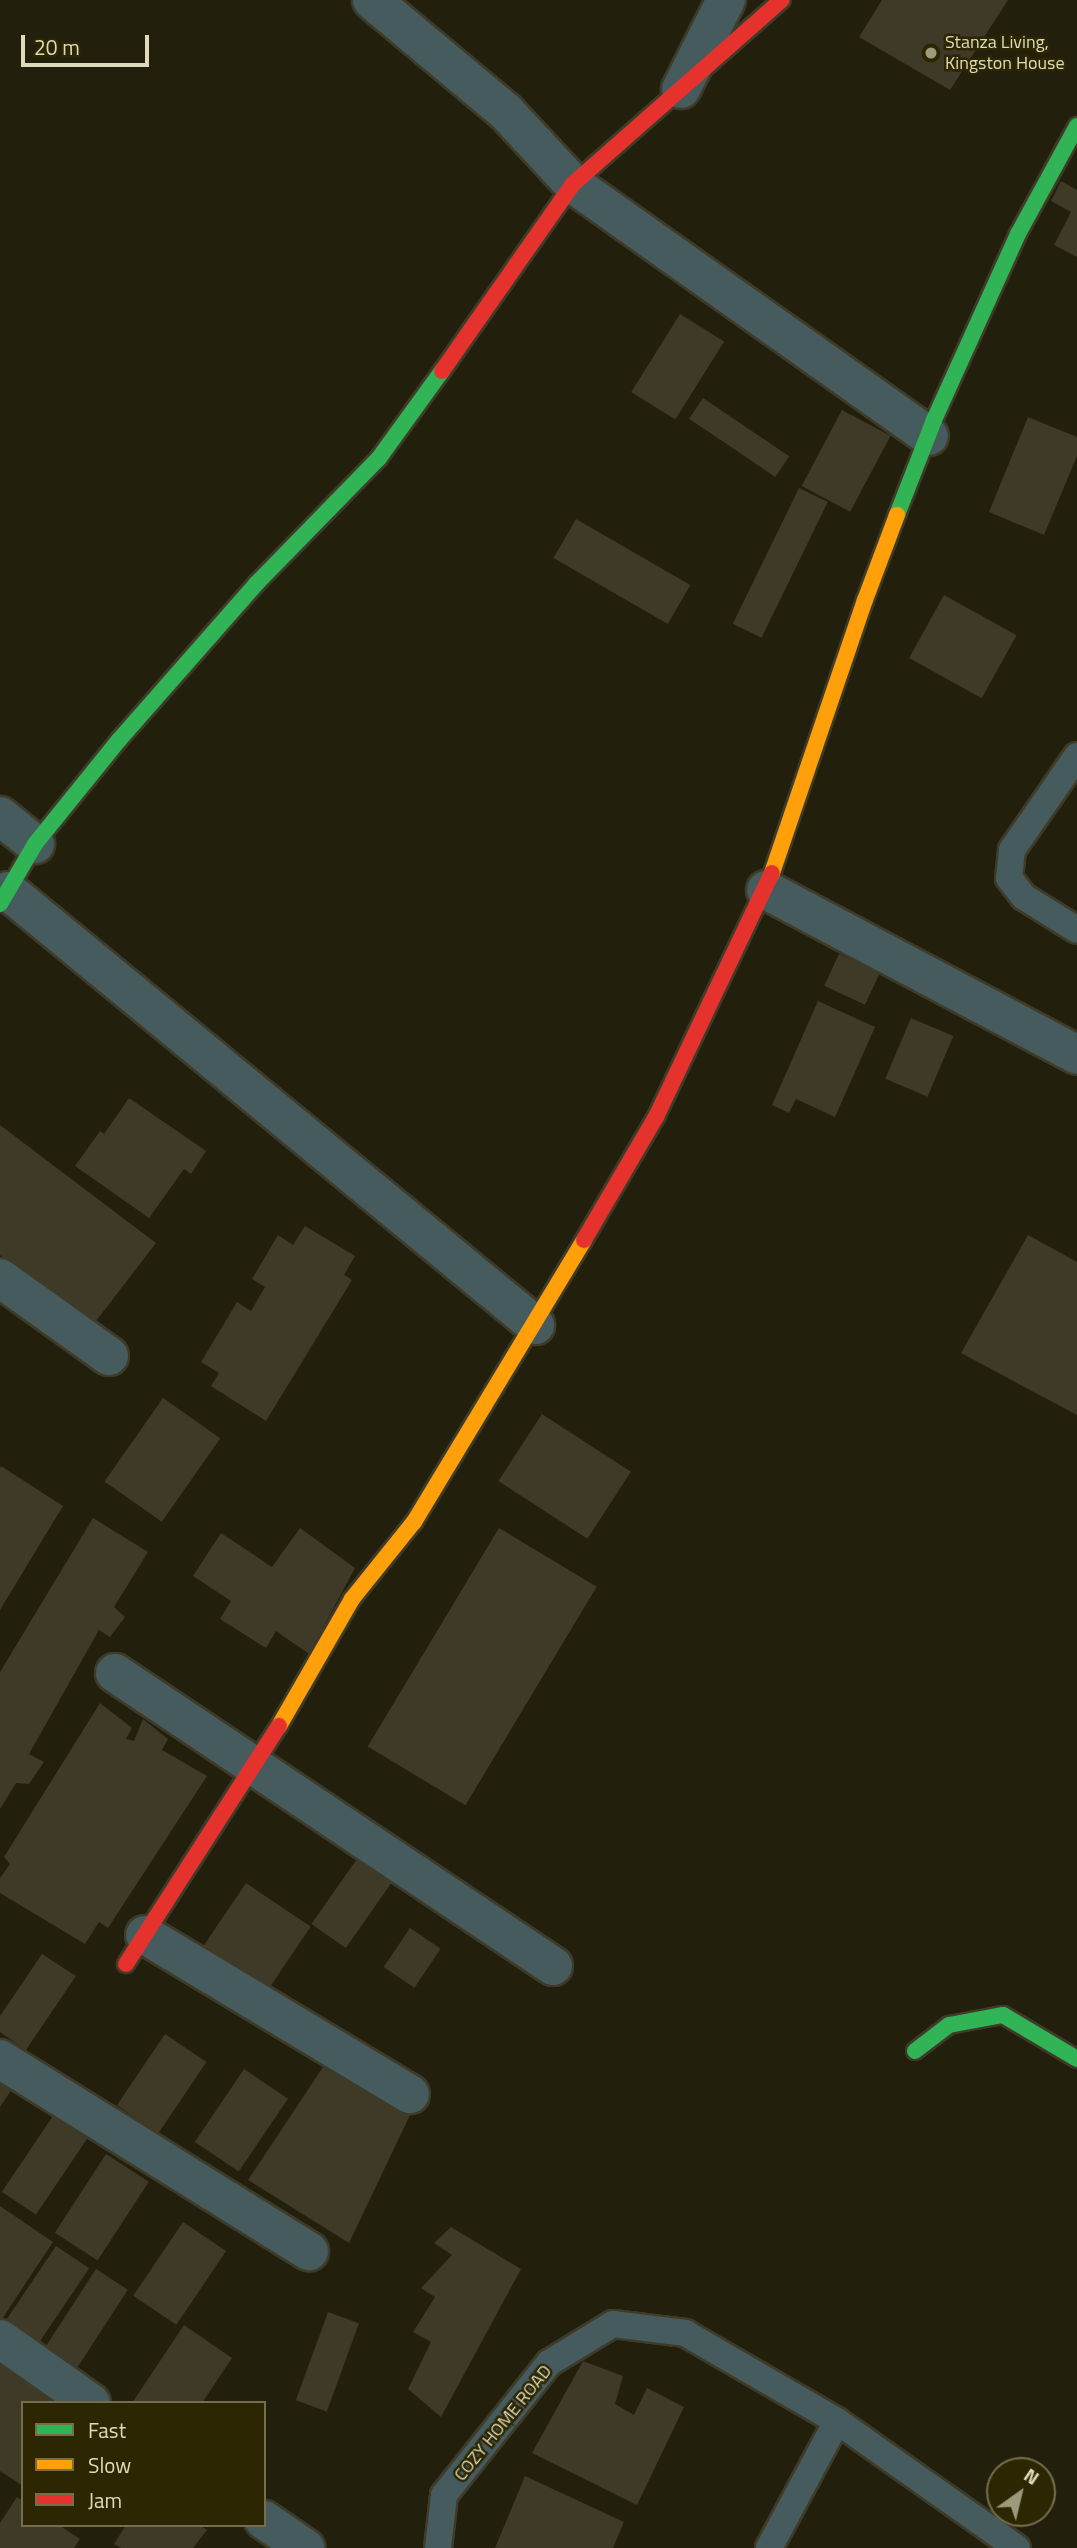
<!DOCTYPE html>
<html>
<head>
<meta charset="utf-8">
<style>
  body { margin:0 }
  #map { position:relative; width:1077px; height:2548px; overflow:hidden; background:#221f0c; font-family:"Titillium Web",sans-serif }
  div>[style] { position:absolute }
  .building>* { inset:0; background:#3f3927; transform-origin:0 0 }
  .roads { filter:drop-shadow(2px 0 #3f3b29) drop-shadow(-2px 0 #3f3b29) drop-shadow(0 2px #3f3b29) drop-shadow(0 -2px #3f3b29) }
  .lane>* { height:26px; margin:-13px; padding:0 13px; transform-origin:13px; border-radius:13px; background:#455b5e }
  .street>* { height:38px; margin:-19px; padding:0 19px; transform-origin:19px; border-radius:19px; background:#455b5e }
  .fast>* { height:16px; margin:-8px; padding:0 8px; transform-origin:8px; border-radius:8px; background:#30b455 }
  .slow>* { height:16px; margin:-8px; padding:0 8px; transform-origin:8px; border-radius:8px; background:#ff9f0a }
  .jam>* { height:16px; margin:-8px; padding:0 8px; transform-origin:8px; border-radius:8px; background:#e5322d }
  .dots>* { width:19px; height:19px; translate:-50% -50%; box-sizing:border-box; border:4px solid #2c2602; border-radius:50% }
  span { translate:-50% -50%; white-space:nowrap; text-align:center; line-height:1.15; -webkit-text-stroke:5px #2c2602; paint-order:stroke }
  .poi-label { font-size:18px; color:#dfdab9 }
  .left { translate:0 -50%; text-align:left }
  .street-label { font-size:18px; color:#dfdab9 }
  .legend { position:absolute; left:21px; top:2401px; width:245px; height:126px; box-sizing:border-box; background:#2c2602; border:2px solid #746e4b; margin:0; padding:9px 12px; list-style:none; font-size:21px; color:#dfdab9 }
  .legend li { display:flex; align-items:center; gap:14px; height:35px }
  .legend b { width:35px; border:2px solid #746e4b }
  .north { position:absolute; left:986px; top:2457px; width:70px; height:70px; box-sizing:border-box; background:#2c2602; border:2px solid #746e4b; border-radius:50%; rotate:34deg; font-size:19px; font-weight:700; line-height:28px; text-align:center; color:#dfdab9 }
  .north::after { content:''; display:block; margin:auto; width:24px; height:32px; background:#9d997c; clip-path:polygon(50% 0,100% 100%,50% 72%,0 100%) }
  .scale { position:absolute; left:21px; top:35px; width:128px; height:32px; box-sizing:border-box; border:4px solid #dfdab9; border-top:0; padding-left:9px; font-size:21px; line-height:24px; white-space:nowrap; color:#dfdab9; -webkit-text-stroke:5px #2c2602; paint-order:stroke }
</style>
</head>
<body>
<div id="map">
  <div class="building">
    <div style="clip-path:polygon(882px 0,1008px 0,950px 90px,859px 37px)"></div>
    <div style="clip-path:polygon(1061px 181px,1077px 190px,1077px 257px,1054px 245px,1071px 212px,1051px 201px)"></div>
    <div style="left:680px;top:314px;width:52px;height:92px;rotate:32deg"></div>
    <div style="left:703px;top:398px;width:104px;height:25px;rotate:34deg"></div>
    <div style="left:842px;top:410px;width:55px;height:86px;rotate:28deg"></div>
    <div style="clip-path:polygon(1028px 417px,1077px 437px,1077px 456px,1044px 535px,989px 512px)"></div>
    <div style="left:799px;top:488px;width:32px;height:151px;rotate:26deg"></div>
    <div style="left:576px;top:519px;width:132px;height:45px;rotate:30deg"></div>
    <div style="left:944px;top:595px;width:83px;height:72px;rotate:29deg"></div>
    <div style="left:839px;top:954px;width:45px;height:35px;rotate:25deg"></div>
    <div style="clip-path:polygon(818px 1001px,875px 1027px,835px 1117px,796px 1099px,789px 1113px,772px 1105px)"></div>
    <div style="left:911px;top:1018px;width:46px;height:66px;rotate:23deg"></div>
    <div style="clip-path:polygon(129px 1098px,206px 1151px,191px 1174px,184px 1169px,149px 1218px,75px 1166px,100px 1131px,104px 1134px)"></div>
    <div style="clip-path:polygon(0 1125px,156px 1243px,93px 1325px,0 1255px)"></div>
    <div style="clip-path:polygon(305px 1226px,355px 1256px,344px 1275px,352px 1280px,266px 1421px,211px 1386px,219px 1373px,201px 1362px,237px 1302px,251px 1311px,265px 1287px,252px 1279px,278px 1235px,293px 1245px)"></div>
    <div style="clip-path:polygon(1028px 1235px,1077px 1262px,1077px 1415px,961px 1353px)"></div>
    <div style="left:163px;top:1398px;width:70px;height:102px;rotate:35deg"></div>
    <div style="left:542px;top:1414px;width:106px;height:80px;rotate:33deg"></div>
    <div style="clip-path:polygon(1px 1466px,63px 1506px,0 1610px,0 1468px)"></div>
    <div style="clip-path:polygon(93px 1518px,148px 1552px,114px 1607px,125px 1617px,110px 1637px,99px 1630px,29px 1754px,44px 1762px,29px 1784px,16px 1783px,0 1809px,0 1672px)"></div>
    <div style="clip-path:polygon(300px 1528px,355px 1568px,309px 1654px,276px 1631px,266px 1648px,220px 1619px,231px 1601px,193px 1576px,221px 1533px,272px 1567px)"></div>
    <div style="left:499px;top:1528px;width:114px;height:255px;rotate:31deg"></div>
    <div style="clip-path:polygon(100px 1703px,132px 1728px,126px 1739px,134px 1741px,143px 1719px,168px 1739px,162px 1750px,207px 1776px,108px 1928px,99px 1922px,85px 1944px,0 1893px,0 1878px,10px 1864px,4px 1857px)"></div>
    <div style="left:359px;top:1856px;width:42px;height:83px;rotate:35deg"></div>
    <div style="left:246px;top:1883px;width:78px;height:77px;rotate:34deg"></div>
    <div style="left:410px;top:1928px;width:37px;height:47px;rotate:34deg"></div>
    <div style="clip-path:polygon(42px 1954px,76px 1976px,26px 2050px,0 2032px,0 2016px)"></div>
    <div style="left:165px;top:2034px;width:50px;height:86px;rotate:34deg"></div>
    <div style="clip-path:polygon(323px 2067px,410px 2115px,349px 2243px,248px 2180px)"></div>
    <div style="left:244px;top:2069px;width:53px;height:88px;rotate:34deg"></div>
    <div style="clip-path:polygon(0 2081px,12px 2089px,0 2107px)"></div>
    <div style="left:55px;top:2113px;width:41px;height:95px;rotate:34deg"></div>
    <div style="left:106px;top:2154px;width:51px;height:94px;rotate:33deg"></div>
    <div style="clip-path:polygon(0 2206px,53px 2242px,0 2322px)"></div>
    <div style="left:183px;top:2222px;width:52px;height:89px;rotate:34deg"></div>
    <div style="clip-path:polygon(451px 2227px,521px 2269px,441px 2417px,408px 2389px,431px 2342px,413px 2332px,435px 2297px,421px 2288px,452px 2255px,434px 2243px)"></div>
    <div style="left:56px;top:2246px;width:40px;height:91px;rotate:34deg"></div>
    <div style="left:96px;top:2269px;width:38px;height:102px;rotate:33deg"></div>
    <div style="left:328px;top:2312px;width:33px;height:94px;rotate:20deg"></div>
    <div style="clip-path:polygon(184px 2325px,232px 2358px,202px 2403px,132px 2403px)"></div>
    <div style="clip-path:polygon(3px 2360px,67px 2403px,23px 2403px,23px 2486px,0 2471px,0 2364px)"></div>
    <div style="clip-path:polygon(583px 2361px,623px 2376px,615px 2404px,634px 2415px,647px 2388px,684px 2407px,637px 2505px,532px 2453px)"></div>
    <div style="clip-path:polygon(525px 2476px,624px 2522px,613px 2548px,495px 2548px)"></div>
    <div style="clip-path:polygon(17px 2497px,23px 2501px,23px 2525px,59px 2525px,80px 2539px,74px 2548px,0 2548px,0 2523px)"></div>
    <div style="clip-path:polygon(126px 2525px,200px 2525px,207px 2530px,193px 2548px,121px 2548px,114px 2544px)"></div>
  </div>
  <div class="roads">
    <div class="lane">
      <div style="left:1077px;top:756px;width:114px;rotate:124.7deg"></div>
      <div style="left:1012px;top:850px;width:28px;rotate:96deg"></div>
      <div style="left:1009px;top:878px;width:24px;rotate:52deg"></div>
      <div style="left:1024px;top:897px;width:62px;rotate:31.9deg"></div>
      <div style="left:438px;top:2548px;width:53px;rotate:-83.5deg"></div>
      <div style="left:444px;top:2495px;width:169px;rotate:-51.5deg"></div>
      <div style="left:549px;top:2363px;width:75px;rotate:-31.4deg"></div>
      <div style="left:613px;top:2324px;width:73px;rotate:7.1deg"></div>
      <div style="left:685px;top:2333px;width:176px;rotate:30.1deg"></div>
      <div style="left:837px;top:2421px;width:220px;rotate:35.2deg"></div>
      <div style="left:769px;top:2548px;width:144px;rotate:-61.8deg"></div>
    </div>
    <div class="street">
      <div style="left:372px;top:0;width:175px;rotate:39.9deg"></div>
      <div style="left:506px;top:112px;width:98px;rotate:47.1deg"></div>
      <div style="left:573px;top:184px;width:436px;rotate:35.3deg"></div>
      <div style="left:681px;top:89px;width:100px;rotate:-63.2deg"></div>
      <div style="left:0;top:816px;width:45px;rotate:38.7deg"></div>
      <div style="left:766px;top:890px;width:352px;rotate:27.9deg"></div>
      <div style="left:8px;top:891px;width:683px;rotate:39.47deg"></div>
      <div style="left:0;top:1278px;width:134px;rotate:35.6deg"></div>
      <div style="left:115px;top:1673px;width:527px;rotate:33.78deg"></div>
      <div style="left:145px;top:1935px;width:309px;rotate:31deg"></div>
      <div style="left:0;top:2059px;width:364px;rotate:31.9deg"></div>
      <div style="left:0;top:2339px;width:111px;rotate:35.1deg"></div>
      <div style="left:264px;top:2520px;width:50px;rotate:34.3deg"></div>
    </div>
    <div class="fast">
      <div style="left:897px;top:515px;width:102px;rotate:-68.7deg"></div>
      <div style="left:934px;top:420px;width:204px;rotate:-65.7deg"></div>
      <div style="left:1018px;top:234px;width:123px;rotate:-61.4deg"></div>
      <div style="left:0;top:904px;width:69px;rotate:-59.7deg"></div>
      <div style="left:35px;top:844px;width:134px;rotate:-51.1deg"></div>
      <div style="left:119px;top:740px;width:208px;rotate:-48.7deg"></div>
      <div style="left:256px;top:584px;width:176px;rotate:-45.7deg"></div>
      <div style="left:379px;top:458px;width:107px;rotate:-54.1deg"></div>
      <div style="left:915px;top:2051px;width:43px;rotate:-37.4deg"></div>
      <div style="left:949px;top:2025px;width:55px;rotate:-10.5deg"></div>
      <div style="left:1003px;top:2015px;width:86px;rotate:30.7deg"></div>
    </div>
    <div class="slow">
      <div style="left:772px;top:873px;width:288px;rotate:-71.2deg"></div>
      <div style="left:865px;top:600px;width:91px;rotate:-69.4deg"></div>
      <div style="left:279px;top:1726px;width:146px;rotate:-60.1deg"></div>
      <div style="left:352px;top:1599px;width:99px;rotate:-51.2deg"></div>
      <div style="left:414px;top:1522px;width:329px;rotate:-58.9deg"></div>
    </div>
    <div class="jam">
      <div style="left:442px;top:371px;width:228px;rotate:-55deg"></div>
      <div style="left:573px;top:184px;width:278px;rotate:-41.4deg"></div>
      <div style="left:584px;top:1240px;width:143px;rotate:-59.7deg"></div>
      <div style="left:656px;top:1117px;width:270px;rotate:-64.6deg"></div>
      <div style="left:126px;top:1964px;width:283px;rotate:-57.3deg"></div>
    </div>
  </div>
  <div class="dots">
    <div style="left:931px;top:53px;background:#9d997c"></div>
  </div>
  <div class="poi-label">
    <span class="left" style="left:945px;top:53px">Stanza Living,<br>Kingston House</span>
  </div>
  <div class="street-label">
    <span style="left:503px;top:2423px;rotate:-51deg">COZY HOME ROAD</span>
  </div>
  <ul class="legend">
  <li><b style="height:9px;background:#30b455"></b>Fast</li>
  <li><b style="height:9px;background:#ff9f0a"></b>Slow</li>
  <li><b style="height:9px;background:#e5322d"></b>Jam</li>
  </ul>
  <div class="north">N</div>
  <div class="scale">20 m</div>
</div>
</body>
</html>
